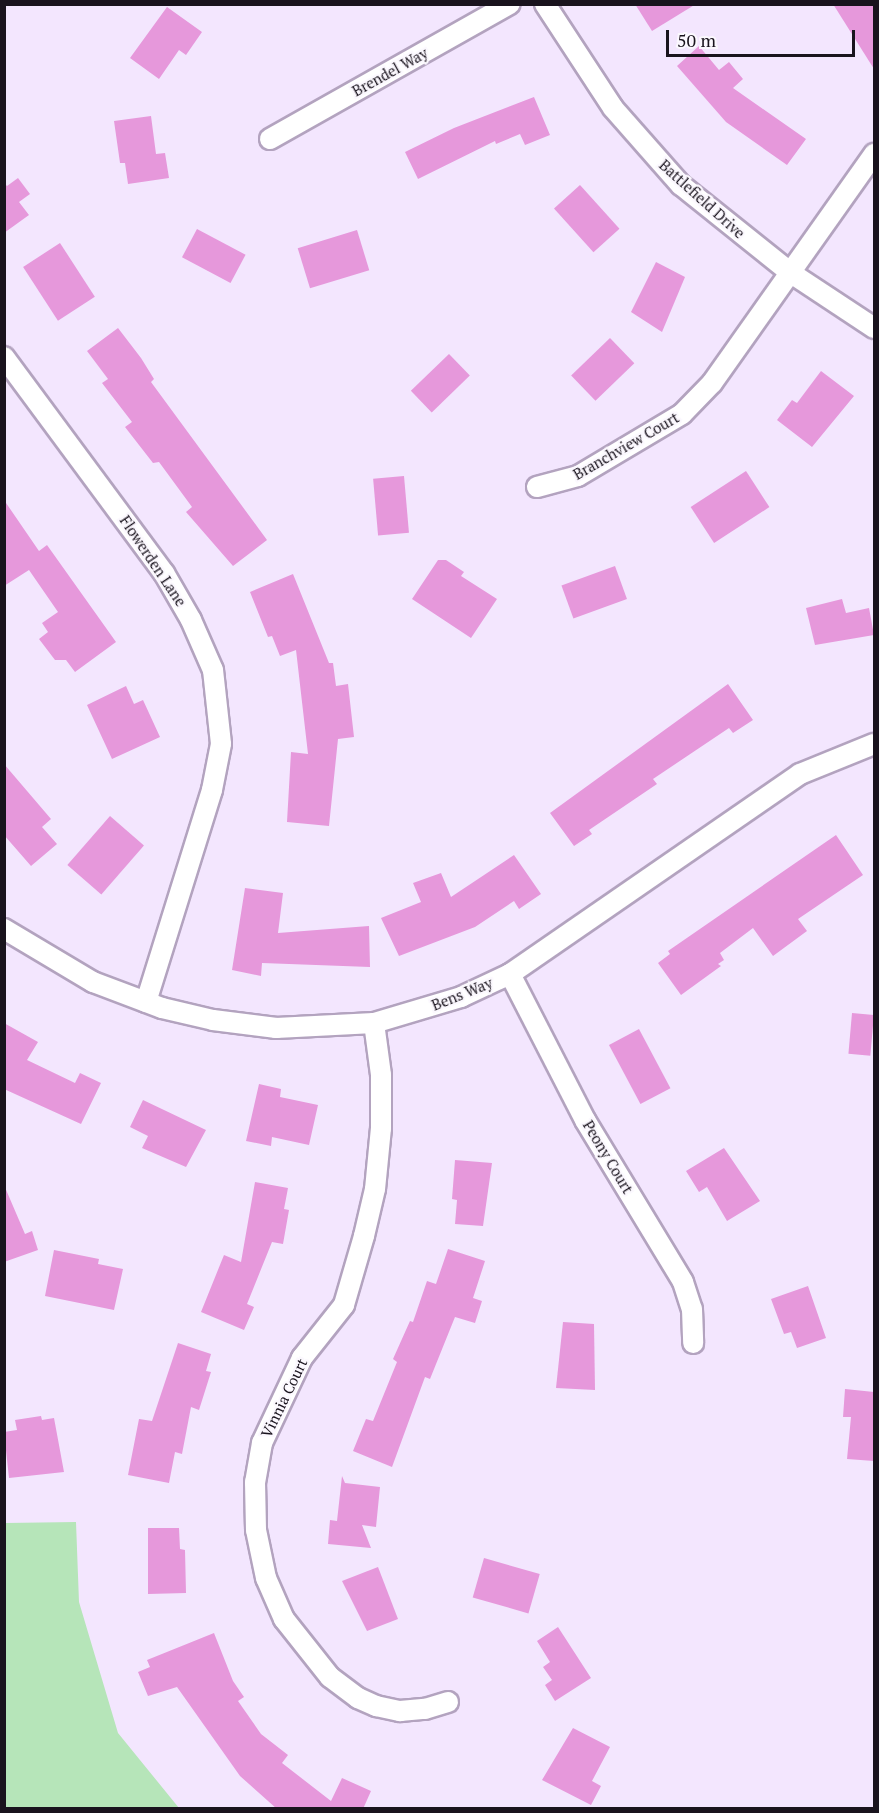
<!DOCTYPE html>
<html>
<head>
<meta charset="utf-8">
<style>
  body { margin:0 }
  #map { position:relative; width:879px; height:1813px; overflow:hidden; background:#f3e6fe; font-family:"PT Serif",serif }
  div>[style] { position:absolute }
  .green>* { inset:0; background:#b6e5b9 }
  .building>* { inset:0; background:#e698db; transform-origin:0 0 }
  .roads { filter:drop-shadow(2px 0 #b3a3bf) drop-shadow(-2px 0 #b3a3bf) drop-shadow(0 2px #b3a3bf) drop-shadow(0 -2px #b3a3bf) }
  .street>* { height:20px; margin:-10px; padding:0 10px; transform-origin:10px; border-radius:10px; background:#fff }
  span { translate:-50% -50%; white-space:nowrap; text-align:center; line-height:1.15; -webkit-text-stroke:4.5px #fbf8fe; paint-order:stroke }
  .street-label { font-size:15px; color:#19131d }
  .frame { position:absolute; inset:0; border:6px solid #19131d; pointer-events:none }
  .scale { position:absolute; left:666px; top:30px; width:189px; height:27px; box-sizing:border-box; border:3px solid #19131d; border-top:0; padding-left:8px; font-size:18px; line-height:21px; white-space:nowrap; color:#19131d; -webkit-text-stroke:4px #fbf8fe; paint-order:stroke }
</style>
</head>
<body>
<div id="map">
  <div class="green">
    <div style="clip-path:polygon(76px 1522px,79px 1602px,118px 1733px,179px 1808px,5px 1808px,5px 1523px)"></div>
  </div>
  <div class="building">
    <div style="clip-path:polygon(635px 4px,696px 4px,652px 31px)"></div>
    <div style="clip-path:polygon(833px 4px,874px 4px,874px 69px)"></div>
    <div style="clip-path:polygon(167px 7px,202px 32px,186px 55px,179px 50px,159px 79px,130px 58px)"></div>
    <div style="clip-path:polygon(699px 46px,719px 70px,729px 62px,743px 79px,733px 88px,806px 139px,787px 165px,726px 122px,677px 66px)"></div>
    <div style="clip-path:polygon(534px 97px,550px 135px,525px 145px,520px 134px,496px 144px,495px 141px,418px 179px,405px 152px,454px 128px)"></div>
    <div style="clip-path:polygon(151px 116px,156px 154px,165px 153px,169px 178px,128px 184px,125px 163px,120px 163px,114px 121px)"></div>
    <div style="clip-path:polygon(18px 178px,30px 194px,19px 202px,29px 215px,4px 233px,4px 183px,7px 186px)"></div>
    <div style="left:580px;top:185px;width:59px;height:35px;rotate:48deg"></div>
    <div style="left:197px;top:229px;width:55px;height:32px;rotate:28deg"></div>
    <div style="left:357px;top:230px;width:42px;height:62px;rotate:73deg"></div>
    <div style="left:60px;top:243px;width:64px;height:44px;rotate:57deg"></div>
    <div style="clip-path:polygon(656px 262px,685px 277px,662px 332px,631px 312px)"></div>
    <div style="clip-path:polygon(118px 328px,141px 358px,154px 379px,151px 382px,267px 540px,233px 566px,186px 512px,192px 507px,159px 462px,153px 463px,125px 427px,132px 422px,102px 383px,108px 379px,87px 351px)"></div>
    <div style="left:610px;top:338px;width:35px;height:54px;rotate:46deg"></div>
    <div style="left:449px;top:354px;width:30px;height:53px;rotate:46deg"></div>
    <div style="clip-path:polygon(821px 371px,854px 396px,812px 447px,777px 420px,792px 400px,797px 403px)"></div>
    <div style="left:746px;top:471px;width:43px;height:66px;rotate:57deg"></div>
    <div style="left:404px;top:476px;width:57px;height:31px;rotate:85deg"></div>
    <div style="clip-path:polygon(4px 500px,39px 551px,47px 545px,116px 642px,75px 672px,66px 660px,55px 660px,39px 639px,48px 632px,42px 623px,58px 612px,29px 570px,4px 586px)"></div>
    <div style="clip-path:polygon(438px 560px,446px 560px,464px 572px,461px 576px,497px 599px,471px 638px,412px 599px)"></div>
    <div style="left:615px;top:566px;width:35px;height:57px;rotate:70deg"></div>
    <div style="clip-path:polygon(293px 574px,329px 663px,333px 663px,336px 686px,348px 684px,354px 737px,338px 739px,329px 826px,287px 822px,291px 752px,308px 754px,296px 650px,280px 656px,272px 636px,268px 637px,250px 592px)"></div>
    <div style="clip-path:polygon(842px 599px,846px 613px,869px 608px,874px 635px,815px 645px,806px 608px)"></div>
    <div style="clip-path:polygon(728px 684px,753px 720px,733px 733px,729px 728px,653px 779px,657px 784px,589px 830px,592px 834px,574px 846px,550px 813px)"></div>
    <div style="clip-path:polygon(126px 686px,134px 704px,143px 700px,160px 737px,112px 759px,87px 705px)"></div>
    <div style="clip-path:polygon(4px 764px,51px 819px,42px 827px,57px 844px,31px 866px,4px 835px)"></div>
    <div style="left:110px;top:816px;width:45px;height:65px;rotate:41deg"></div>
    <div style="clip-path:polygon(836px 835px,863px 875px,798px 919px,807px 931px,773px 956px,753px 928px,720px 953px,724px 960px,718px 964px,721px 966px,681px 995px,658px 963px,670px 954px,668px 951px)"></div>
    <div style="clip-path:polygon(514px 855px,541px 894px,519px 909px,514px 901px,475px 927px,399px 956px,381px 918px,421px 902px,413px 883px,441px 873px,451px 897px)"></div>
    <div style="clip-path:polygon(245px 888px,283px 893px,278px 933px,369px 926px,370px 967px,262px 963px,261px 976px,232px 970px)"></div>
    <div style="left:852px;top:1013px;width:22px;height:41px;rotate:5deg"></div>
    <div style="clip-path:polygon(4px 1023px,38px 1042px,27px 1060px,75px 1083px,80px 1073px,101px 1083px,81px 1124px,4px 1089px)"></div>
    <div style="left:639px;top:1029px;width:67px;height:34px;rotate:62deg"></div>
    <div style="clip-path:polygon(259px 1084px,281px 1089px,280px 1097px,318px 1105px,309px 1145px,272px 1137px,271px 1146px,246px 1141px)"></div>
    <div style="clip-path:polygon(143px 1100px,206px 1130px,186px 1167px,142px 1148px,148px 1136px,130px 1127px)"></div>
    <div style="clip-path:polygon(724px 1148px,760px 1201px,727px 1221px,707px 1187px,699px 1192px,686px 1171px)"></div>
    <div style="clip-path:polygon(455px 1160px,492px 1163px,483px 1226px,455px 1224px,457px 1200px,452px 1199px)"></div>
    <div style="clip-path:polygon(255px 1182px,288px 1188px,284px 1209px,289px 1210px,283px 1244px,272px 1242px,247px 1304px,254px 1307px,244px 1330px,201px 1312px,224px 1255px,241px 1262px)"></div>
    <div style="clip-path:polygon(4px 1185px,25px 1234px,32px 1231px,38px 1250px,4px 1262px)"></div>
    <div style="clip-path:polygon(448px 1249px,485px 1261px,473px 1298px,482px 1301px,475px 1323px,455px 1317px,430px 1379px,425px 1377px,392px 1467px,353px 1451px,366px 1419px,373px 1421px,397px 1362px,393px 1359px,410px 1321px,413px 1322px,427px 1281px,436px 1284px)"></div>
    <div style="clip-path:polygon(54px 1250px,99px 1259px,98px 1264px,123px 1269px,114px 1310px,45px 1296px)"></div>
    <div style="clip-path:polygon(808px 1286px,826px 1338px,797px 1348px,791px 1332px,784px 1334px,771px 1299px)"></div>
    <div style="clip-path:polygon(563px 1322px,594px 1324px,595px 1390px,556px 1388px)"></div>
    <div style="clip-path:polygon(178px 1343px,211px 1354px,206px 1371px,211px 1372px,199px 1410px,191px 1407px,182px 1454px,175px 1452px,169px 1483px,128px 1475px,139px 1419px,152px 1421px)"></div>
    <div style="clip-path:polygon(845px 1389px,874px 1392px,874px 1461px,847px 1459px,851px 1417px,843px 1417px)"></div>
    <div style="clip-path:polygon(41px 1416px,42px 1420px,54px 1418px,64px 1472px,9px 1478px,4px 1432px,17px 1430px,15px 1420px)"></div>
    <div style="clip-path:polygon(342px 1476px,345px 1483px,380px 1487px,376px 1527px,362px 1525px,371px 1548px,328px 1544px,330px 1520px,337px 1521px)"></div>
    <div style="clip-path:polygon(148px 1528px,179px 1528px,180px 1549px,185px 1550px,186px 1593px,148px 1594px)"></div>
    <div style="left:484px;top:1558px;width:58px;height:41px;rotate:16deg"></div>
    <div style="clip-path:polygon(378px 1567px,398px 1619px,367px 1631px,342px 1581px)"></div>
    <div style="clip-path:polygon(558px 1627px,591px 1678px,555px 1701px,545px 1685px,552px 1680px,543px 1667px,550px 1662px,537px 1641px)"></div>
    <div style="clip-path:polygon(214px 1633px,233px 1681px,244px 1697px,238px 1701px,261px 1734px,288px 1755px,282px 1763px,331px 1801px,342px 1778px,371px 1791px,363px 1809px,277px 1809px,240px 1776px,177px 1687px,148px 1696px,138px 1672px,150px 1667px,147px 1660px)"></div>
    <div style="clip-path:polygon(573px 1728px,610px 1747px,592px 1781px,601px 1786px,591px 1805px,542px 1780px)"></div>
  </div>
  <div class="roads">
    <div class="street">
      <div style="left:545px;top:4px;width:124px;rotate:56.8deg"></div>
      <div style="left:613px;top:108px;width:103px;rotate:48.6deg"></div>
      <div style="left:681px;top:185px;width:141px;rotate:38.7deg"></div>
      <div style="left:791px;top:273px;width:100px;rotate:33.5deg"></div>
      <div style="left:270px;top:139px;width:275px;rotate:-29.4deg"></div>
      <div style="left:4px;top:357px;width:269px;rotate:53.5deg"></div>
      <div style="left:164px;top:573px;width:54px;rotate:60.1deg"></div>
      <div style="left:191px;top:620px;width:55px;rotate:66.3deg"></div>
      <div style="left:213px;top:670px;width:74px;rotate:83.8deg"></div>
      <div style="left:221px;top:744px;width:47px;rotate:101.1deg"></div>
      <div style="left:212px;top:790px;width:222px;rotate:107.3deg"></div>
      <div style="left:537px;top:487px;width:42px;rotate:-15deg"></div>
      <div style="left:578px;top:476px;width:121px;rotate:-30.8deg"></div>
      <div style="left:682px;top:414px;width:43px;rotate:-45.9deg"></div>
      <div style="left:712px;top:383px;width:281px;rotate:-54.7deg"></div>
      <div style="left:4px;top:929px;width:104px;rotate:30.8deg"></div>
      <div style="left:93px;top:982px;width:74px;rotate:20.6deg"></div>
      <div style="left:162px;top:1008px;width:52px;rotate:13.2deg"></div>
      <div style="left:213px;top:1020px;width:64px;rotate:7.2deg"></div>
      <div style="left:276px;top:1028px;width:98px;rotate:-2.9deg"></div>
      <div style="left:374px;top:1023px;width:91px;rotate:-16.6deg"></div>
      <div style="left:461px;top:997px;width:54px;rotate:-25.1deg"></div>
      <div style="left:510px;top:974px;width:352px;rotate:-34.6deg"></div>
      <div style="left:800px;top:774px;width:80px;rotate:-22.1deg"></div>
      <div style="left:510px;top:974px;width:164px;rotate:62.8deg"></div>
      <div style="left:585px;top:1120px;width:189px;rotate:58.8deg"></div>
      <div style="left:683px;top:1282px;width:28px;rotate:72deg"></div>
      <div style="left:692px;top:1309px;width:34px;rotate:88deg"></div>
      <div style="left:374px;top:1023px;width:52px;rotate:82.3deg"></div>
      <div style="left:381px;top:1075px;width:53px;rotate:90deg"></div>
      <div style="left:381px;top:1128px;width:61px;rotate:95.6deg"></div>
      <div style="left:375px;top:1189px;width:48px;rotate:103.2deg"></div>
      <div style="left:364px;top:1236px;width:72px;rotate:106.2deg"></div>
      <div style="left:344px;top:1305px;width:68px;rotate:128.4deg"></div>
      <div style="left:302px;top:1358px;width:94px;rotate:115.2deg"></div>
      <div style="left:262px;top:1443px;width:40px;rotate:100deg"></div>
      <div style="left:255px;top:1482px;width:48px;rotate:88.8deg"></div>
      <div style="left:256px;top:1530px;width:49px;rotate:78.2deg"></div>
      <div style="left:266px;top:1578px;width:45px;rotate:66.3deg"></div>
      <div style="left:284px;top:1619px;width:74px;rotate:51.6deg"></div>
      <div style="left:330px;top:1677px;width:35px;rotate:37deg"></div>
      <div style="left:358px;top:1698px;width:20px;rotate:24deg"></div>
      <div style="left:376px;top:1706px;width:25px;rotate:12deg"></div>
      <div style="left:400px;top:1711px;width:25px;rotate:-5deg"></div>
      <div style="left:425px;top:1709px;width:24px;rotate:-17deg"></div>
    </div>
  </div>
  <div class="street-label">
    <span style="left:390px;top:72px;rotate:-29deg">Brendel Way</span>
    <span style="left:702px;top:199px;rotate:42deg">Battlefield Drive</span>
    <span style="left:626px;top:446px;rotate:-30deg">Branchview Court</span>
    <span style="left:153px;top:561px;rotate:56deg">Flowerden Lane</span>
    <span style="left:462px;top:994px;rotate:-22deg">Bens Way</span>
    <span style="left:608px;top:1157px;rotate:59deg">Peony Court</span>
    <span style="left:284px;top:1398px;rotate:-64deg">Vinnia Court</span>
  </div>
  <div class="frame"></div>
  <div class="scale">50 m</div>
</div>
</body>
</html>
